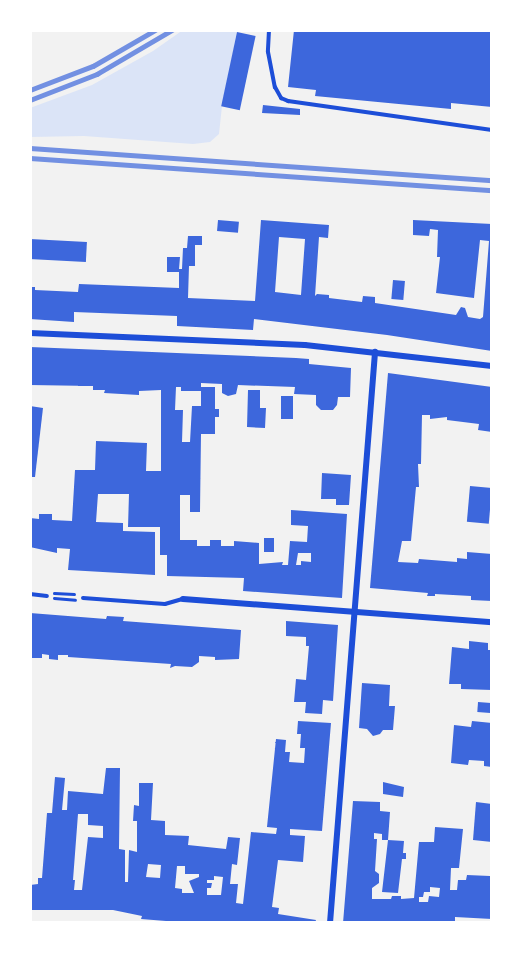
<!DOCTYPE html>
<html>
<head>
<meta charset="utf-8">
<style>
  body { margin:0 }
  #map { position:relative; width:522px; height:953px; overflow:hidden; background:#f2f2f2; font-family:Bitter,serif }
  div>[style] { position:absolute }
  .green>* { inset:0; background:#dbe4f7 }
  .building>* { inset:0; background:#3d67dc; transform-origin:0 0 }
  .path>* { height:3px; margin:-1.5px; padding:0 1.5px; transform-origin:1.5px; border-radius:1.5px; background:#1d4ed8 }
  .service>* { height:4px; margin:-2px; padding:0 2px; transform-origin:2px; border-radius:2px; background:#1d4ed8 }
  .minor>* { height:6px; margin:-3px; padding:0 3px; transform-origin:3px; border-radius:3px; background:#1d4ed8 }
  .rail>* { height:4.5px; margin:-2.25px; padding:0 2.25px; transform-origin:2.25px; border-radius:2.25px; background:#7290e2 }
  span { translate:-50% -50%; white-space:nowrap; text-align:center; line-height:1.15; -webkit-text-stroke:5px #fff; paint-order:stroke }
  .frame { position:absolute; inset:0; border:32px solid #fff; pointer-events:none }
</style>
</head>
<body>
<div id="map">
  <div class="green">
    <div style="clip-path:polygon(183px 30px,237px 32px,222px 106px,219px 134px,210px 142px,193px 144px,84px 136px,30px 137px,30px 108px,92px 85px,153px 51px)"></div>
  </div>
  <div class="building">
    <div style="clip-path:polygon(294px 30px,492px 30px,492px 107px,451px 103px,451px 109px,315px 96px,316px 90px,288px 87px)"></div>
    <div style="left:237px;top:32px;width:19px;height:76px;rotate:12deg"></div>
    <div style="clip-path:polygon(263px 105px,300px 109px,300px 115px,262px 113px)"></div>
    <div style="left:218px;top:220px;width:21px;height:11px;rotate:5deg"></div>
    <div style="clip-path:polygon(evenodd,261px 220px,329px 225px,328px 238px,319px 237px,315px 296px,317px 294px,329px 295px,329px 298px,362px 302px,363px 296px,375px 297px,375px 303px,456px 315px,461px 307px,465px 308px,468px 317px,480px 319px,483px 317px,489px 241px,480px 240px,474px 298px,436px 293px,440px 257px,437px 257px,438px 230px,430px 229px,429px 236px,413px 235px,413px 220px,492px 224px,492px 351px,387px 335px,254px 319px,253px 330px,177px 326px,177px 316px,74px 312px,74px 322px,30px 319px,30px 287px,35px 287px,35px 290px,78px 292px,79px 284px,179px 288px,179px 272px,167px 272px,167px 257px,180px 257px,179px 269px,182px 269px,183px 248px,187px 248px,188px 236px,202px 236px,202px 245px,195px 245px,195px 266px,189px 266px,188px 298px,255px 301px,261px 220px,279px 237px,305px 239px,301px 295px,275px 292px,279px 237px)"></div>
    <div style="left:30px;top:239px;width:57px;height:20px;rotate:3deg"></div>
    <div style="left:393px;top:280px;width:12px;height:19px;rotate:5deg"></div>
    <div style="clip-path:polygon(evenodd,30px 347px,296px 358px,309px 359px,309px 364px,351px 368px,350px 397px,338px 397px,337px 405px,333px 410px,321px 410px,316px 405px,316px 395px,294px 394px,295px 387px,238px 385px,236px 394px,228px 396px,222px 393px,222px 384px,201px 383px,201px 387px,215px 387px,215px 409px,219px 409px,219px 417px,215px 417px,215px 434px,201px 434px,200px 512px,190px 512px,190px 495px,180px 495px,180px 540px,197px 540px,197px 546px,210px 546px,210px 540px,221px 540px,221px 546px,234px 546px,234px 541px,259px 543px,259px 564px,283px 562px,282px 565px,288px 565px,290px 541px,307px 542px,308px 526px,291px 525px,291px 510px,347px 514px,342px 598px,243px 591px,244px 578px,167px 576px,167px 555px,160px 555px,160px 527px,128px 527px,129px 494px,98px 494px,96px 522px,123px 523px,123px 531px,155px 532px,155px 575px,68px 570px,70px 549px,57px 548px,57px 553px,30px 547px,30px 518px,39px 519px,39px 514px,52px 514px,52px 520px,72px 521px,75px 470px,95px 470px,96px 441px,147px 443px,146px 471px,161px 471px,161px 390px,139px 391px,139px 395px,104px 393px,105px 390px,93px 390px,93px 386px,30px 385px,30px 347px,176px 387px,181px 387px,181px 391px,201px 391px,201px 406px,192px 406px,190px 442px,182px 442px,183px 410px,175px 410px,176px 387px,30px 347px,298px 553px,311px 553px,311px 562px,301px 561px,301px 565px,296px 565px,298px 553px)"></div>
    <div style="clip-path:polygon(388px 373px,492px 387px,492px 432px,478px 430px,479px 424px,447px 420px,447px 417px,430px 419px,430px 415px,422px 415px,421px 464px,418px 464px,419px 487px,416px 487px,411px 541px,402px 541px,398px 562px,418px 563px,419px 559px,457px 562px,457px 558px,467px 559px,467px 552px,492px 554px,492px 601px,471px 600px,471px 596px,435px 594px,435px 596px,427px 596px,428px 593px,370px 588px)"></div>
    <div style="clip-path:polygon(248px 390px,260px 390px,260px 408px,266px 408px,265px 428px,247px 427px)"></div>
    <div style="left:281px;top:396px;width:12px;height:23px"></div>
    <div style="clip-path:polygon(30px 406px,43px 408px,35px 477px,30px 477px)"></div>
    <div style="clip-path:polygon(322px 473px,351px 475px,349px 505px,336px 505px,336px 499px,321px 499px)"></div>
    <div style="left:470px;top:486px;width:22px;height:36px;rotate:5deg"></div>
    <div style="left:264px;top:538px;width:10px;height:14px"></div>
    <div style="clip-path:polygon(30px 613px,106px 619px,107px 616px,124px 617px,123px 621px,241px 630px,239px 659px,215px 660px,215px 657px,199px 656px,199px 662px,192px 667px,175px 666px,170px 668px,171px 664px,68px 657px,68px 655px,58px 655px,58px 660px,49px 659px,49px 655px,42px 654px,42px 658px,30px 658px)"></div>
    <div style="clip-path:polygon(286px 621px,338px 625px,333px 701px,323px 700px,322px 714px,305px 713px,306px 702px,294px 702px,296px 679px,306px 680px,309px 646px,306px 646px,306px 637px,286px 636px)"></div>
    <div style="clip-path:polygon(469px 641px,488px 643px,488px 650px,492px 650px,492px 690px,461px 689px,461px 684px,449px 684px,452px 647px,469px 649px)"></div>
    <div style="clip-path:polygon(362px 683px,390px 685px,389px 706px,395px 706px,393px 730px,383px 730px,380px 734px,373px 736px,367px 729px,359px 728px)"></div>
    <div style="left:478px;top:702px;width:13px;height:10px;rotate:4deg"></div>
    <div style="clip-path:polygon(evenodd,298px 721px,331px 723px,322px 831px,290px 829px,290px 835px,305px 836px,303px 862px,278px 860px,272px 907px,279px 908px,278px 914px,316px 920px,315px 923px,191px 923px,141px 919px,142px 916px,113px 910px,30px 910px,30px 885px,38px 884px,38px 878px,42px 878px,47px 813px,52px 813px,55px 777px,65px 778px,62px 810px,67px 810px,68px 791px,103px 794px,106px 768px,120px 768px,119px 849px,125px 850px,125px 882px,128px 882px,129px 850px,137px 852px,137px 821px,133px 821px,134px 805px,139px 806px,139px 783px,153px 783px,151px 820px,165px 821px,165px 835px,189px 836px,188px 845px,226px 849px,228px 837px,240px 838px,237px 865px,232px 864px,230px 884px,238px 884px,236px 903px,243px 904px,251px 832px,276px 834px,277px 828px,267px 827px,276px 739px,286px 740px,285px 752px,290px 752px,289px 762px,304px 763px,305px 748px,300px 748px,301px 734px,297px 734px,298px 721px,78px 814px,88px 814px,88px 825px,103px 826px,103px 838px,88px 837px,82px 890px,74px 890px,75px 880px,73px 880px,78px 814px,298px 721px,148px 864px,161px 865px,160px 878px,146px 877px,148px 864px,298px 721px,177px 866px,185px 866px,185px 874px,199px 874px,199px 877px,189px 881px,194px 893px,182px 893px,182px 889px,175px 888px,177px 866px,298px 721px,214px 876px,223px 877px,221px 895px,207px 895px,207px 888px,211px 888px,212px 883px,207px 883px,207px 880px,214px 880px,214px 876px)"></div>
    <div style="clip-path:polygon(472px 721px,492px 723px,492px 767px,484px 766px,484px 761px,469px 760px,468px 765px,451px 763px,454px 725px,471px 727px)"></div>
    <div style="clip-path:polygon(383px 782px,404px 787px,403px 797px,383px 794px)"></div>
    <div style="clip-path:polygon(evenodd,353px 801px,380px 802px,380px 811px,390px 812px,388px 840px,404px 841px,403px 853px,406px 853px,406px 859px,402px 859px,398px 893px,382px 892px,388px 840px,382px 840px,382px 834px,374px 833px,374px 839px,377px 839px,375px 871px,379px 874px,379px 883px,372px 888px,372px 899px,391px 899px,392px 896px,401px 896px,401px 899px,414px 898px,419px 842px,434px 842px,435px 827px,463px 829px,459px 868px,451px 868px,450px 890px,457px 890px,458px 880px,466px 880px,467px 875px,490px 876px,492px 919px,455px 917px,455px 923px,343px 923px,353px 801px,430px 887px,440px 888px,439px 897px,429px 896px,428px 902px,419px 902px,419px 897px,423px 897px,424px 892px,430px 892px,430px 887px)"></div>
    <div style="clip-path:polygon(476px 802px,492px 804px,492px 842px,473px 840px)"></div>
  </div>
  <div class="path">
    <div style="left:54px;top:593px;width:20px;rotate:3deg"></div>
    <div style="left:54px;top:598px;width:21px;rotate:5deg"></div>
  </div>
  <div class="service">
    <div style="left:269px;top:30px;width:22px;rotate:93deg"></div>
    <div style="left:268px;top:52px;width:36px;rotate:79deg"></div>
    <div style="left:275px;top:87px;width:13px;rotate:61deg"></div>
    <div style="left:281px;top:98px;width:8px;rotate:23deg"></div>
    <div style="left:288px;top:101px;width:206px;rotate:8.1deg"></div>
    <div style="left:30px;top:594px;width:17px;rotate:7deg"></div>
    <div style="left:83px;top:598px;width:82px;rotate:4.2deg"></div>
    <div style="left:165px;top:604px;width:19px;rotate:-16deg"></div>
  </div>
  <div class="minor">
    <div style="left:30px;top:333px;width:275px;rotate:2.5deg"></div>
    <div style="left:305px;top:345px;width:188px;rotate:6.4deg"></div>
    <div style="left:183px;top:599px;width:310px;rotate:4.3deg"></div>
    <div style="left:330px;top:923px;width:573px;rotate:-85.49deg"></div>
  </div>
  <div class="rail">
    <div style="left:30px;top:90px;width:67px;rotate:-20.9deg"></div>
    <div style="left:93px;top:66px;width:72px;rotate:-30.1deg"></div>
    <div style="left:30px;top:100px;width:72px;rotate:-21.2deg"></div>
    <div style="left:97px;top:74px;width:87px;rotate:-30.4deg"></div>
    <div style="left:30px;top:148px;width:463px;rotate:4deg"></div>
    <div style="left:30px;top:158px;width:463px;rotate:4deg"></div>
  </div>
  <div class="frame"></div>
</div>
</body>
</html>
